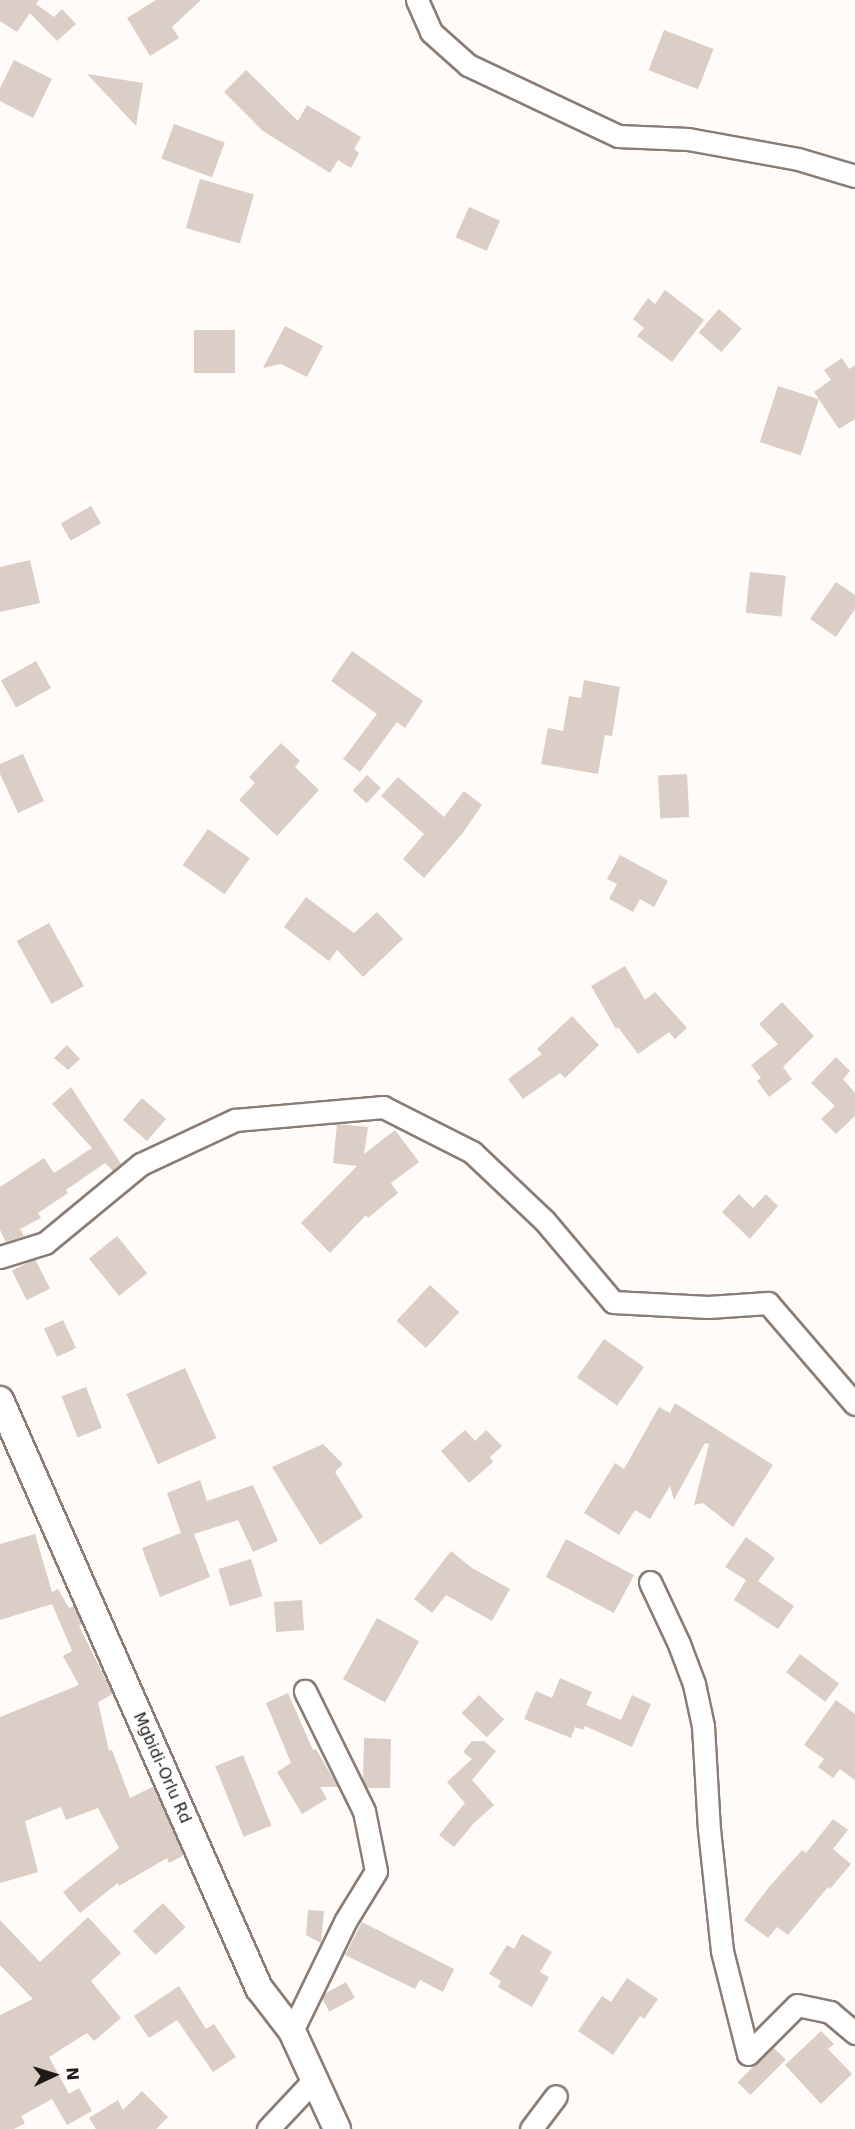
<!DOCTYPE html>
<html>
<head>
<meta charset="utf-8">
<style>
  body { margin:0 }
  #map { position:relative; width:855px; height:2129px; overflow:hidden; background:#fefbf9; font-family:"DejaVu Sans",sans-serif }
  div>[style] { position:absolute }
  .building>* { inset:0; background:#dbcec6; transform-origin:0 0 }
  .roads { filter:drop-shadow(2px 0 #897d76) drop-shadow(-2px 0 #897d76) drop-shadow(0 2px #897d76) drop-shadow(0 -2px #897d76) }
  .minor>* { height:21px; margin:-10.5px; padding:0 10.5px; transform-origin:10.5px; border-radius:10.5px; background:#fff }
  .major>* { height:26px; margin:-13px; padding:0 13px; transform-origin:13px; border-radius:13px; background:#fff }
  span { translate:-50% -50%; white-space:nowrap; text-align:center; line-height:1.15; -webkit-text-stroke:4.5px #fff; paint-order:stroke }
  .street-label { font-size:16px; color:#201b18 }
  .north { position:absolute; left:24px; top:2045px; width:60px; height:60px; -webkit-text-stroke:4px #fff; paint-order:stroke; rotate:86deg; font-size:16px; font-weight:700; line-height:24px; text-align:center; color:#201b18 }
  .north::after { content:''; display:block; margin:auto; width:21px; height:27px; background:#201b18; clip-path:polygon(50% 0,100% 100%,50% 72%,0 100%) }
</style>
</head>
<body>
<div id="map">
  <div class="building">
    <div style="clip-path:polygon(0 0,39px 0,36px 4px,54px 17px,62px 9px,76px 24px,57px 41px,30px 13px,17px 32px,0 21px)"></div>
    <div style="clip-path:polygon(156px 0,201px 0,172px 27px,179px 38px,150px 56px,127px 18px)"></div>
    <div style="left:664px;top:30px;width:53px;height:43px;rotate:21deg"></div>
    <div style="clip-path:polygon(14px 60px,52px 79px,33px 118px,0 101px,0 88px)"></div>
    <div style="clip-path:polygon(246px 70px,298px 121px,307px 105px,361px 137px,354px 149px,359px 153px,351px 168px,338px 160px,330px 173px,263px 131px,224px 92px)"></div>
    <div style="clip-path:polygon(87px 74px,143px 83px,136px 126px)"></div>
    <div style="left:174px;top:124px;width:54px;height:37px;rotate:20deg"></div>
    <div style="left:200px;top:179px;width:56px;height:51px;rotate:16deg"></div>
    <div style="left:469px;top:207px;width:34px;height:33px;rotate:24deg"></div>
    <div style="clip-path:polygon(665px 290px,704px 320px,672px 362px,637px 336px,644px 328px,633px 319px,648px 298px,655px 304px)"></div>
    <div style="left:719px;top:309px;width:30px;height:31px;rotate:41deg"></div>
    <div style="clip-path:polygon(285px 326px,323px 346px,307px 377px,281px 364px,263px 368px)"></div>
    <div style="left:194px;top:330px;width:41px;height:43px"></div>
    <div style="clip-path:polygon(842px 358px,849px 369px,855px 365px,855px 419px,839px 429px,814px 392px,831px 380px,824px 370px)"></div>
    <div style="left:778px;top:386px;width:43px;height:59px;rotate:18deg"></div>
    <div style="left:91px;top:506px;width:20px;height:35px;rotate:60deg"></div>
    <div style="clip-path:polygon(30px 560px,40px 603px,0 612px,0 567px)"></div>
    <div style="left:750px;top:572px;width:36px;height:41px;rotate:6deg"></div>
    <div style="clip-path:polygon(836px 582px,855px 595px,855px 609px,836px 637px,810px 619px)"></div>
    <div style="clip-path:polygon(352px 651px,423px 701px,405px 728px,397px 722px,360px 772px,343px 759px,377px 714px,331px 681px)"></div>
    <div style="left:36px;top:661px;width:31px;height:40px;rotate:61deg"></div>
    <div style="clip-path:polygon(584px 680px,620px 687px,612px 736px,605px 735px,598px 774px,541px 764px,548px 728px,563px 731px,569px 696px,581px 698px)"></div>
    <div style="clip-path:polygon(281px 743px,300px 761px,295px 767px,319px 790px,277px 836px,239px 800px,255px 783px,249px 777px)"></div>
    <div style="clip-path:polygon(23px 754px,44px 801px,18px 813px,0 774px,0 764px)"></div>
    <div style="left:687px;top:774px;width:43px;height:29px;rotate:87deg"></div>
    <div style="left:367px;top:775px;width:19px;height:21px;rotate:43deg"></div>
    <div style="clip-path:polygon(398px 777px,444px 817px,464px 791px,482px 805px,462px 834px,424px 878px,403px 859px,424px 834px,381px 796px)"></div>
    <div style="left:208px;top:829px;width:51px;height:44px;rotate:35deg"></div>
    <div style="clip-path:polygon(620px 855px,668px 881px,654px 907px,640px 899px,633px 912px,609px 899px,617px 884px,607px 879px)"></div>
    <div style="clip-path:polygon(306px 897px,354px 933px,377px 912px,403px 939px,363px 977px,337px 950px,329px 961px,284px 927px)"></div>
    <div style="left:49px;top:923px;width:72px;height:37px;rotate:61deg"></div>
    <div style="clip-path:polygon(625px 966px,645px 1000px,655px 992px,687px 1028px,675px 1039px,669px 1032px,638px 1054px,618px 1027px,616px 1029px,591px 986px)"></div>
    <div style="clip-path:polygon(782px 1002px,814px 1036px,783px 1067px,792px 1079px,769px 1097px,757px 1081px,761px 1078px,751px 1065px,778px 1044px,759px 1024px)"></div>
    <div style="clip-path:polygon(572px 1016px,599px 1045px,565px 1078px,560px 1073px,523px 1099px,508px 1079px,542px 1054px,537px 1049px)"></div>
    <div style="clip-path:polygon(67px 1045px,80px 1059px,68px 1070px,54px 1058px)"></div>
    <div style="clip-path:polygon(836px 1057px,850px 1071px,843px 1079px,855px 1093px,855px 1116px,836px 1134px,821px 1119px,835px 1106px,811px 1083px)"></div>
    <div style="clip-path:polygon(71px 1087px,121px 1164px,113px 1171px,105px 1163px,66px 1190px,68px 1193px,38px 1213px,41px 1218px,20px 1229px,24px 1236px,6px 1242px,0 1230px,0 1187px,44px 1158px,54px 1173px,92px 1148px,52px 1104px)"></div>
    <div style="left:142px;top:1098px;width:32px;height:29px;rotate:41deg"></div>
    <div style="clip-path:polygon(337px 1124px,368px 1127px,364px 1154px,395px 1130px,419px 1162px,391px 1183px,398px 1193px,368px 1218px,366px 1215px,330px 1253px,301px 1223px,357px 1166px,333px 1163px)"></div>
    <div style="clip-path:polygon(739px 1194px,753px 1208px,766px 1194px,778px 1206px,750px 1239px,722px 1212px)"></div>
    <div style="left:117px;top:1236px;width:48px;height:36px;rotate:51deg"></div>
    <div style="left:35px;top:1259px;width:33px;height:26px;rotate:63deg"></div>
    <div style="left:430px;top:1285px;width:40px;height:49px;rotate:43deg"></div>
    <div style="left:63px;top:1320px;width:31px;height:21px;rotate:65deg"></div>
    <div style="left:604px;top:1339px;width:49px;height:47px;rotate:35deg"></div>
    <div style="left:185px;top:1368px;width:77px;height:64px;rotate:66deg"></div>
    <div style="left:86px;top:1387px;width:44px;height:26px;rotate:69deg"></div>
    <div style="clip-path:polygon(675px 1403px,773px 1465px,733px 1527px,703px 1503px,694px 1505px,709px 1444px,705px 1443px,674px 1500px,670px 1486px,650px 1519px,635px 1510px,619px 1535px,584px 1513px,615px 1463px,624px 1469px,659px 1407px,670px 1413px)"></div>
    <div style="clip-path:polygon(465px 1430px,475px 1441px,486px 1430px,502px 1446px,490px 1457px,493px 1462px,469px 1483px,441px 1451px)"></div>
    <div style="clip-path:polygon(323px 1444px,343px 1464px,335px 1472px,363px 1517px,320px 1545px,272px 1467px)"></div>
    <div style="clip-path:polygon(200px 1480px,207px 1501px,253px 1485px,278px 1541px,253px 1552px,238px 1520px,194px 1534px,210px 1577px,160px 1597px,142px 1548px,181px 1533px,167px 1493px)"></div>
    <div style="clip-path:polygon(35px 1534px,52px 1592px,58px 1589px,69px 1608px,74px 1606px,82px 1624px,79px 1626px,113px 1694px,98px 1702px,109px 1751px,112px 1750px,130px 1798px,154px 1786px,184px 1855px,169px 1863px,167px 1858px,119px 1886px,118px 1883px,80px 1913px,63px 1892px,119px 1848px,98px 1808px,66px 1820px,61px 1807px,25px 1821px,38px 1872px,0 1883px,0 1717px,79px 1685px,63px 1656px,72px 1651px,52px 1604px,0 1620px,0 1544px)"></div>
    <div style="clip-path:polygon(746px 1537px,775px 1558px,758px 1581px,794px 1606px,778px 1629px,734px 1600px,746px 1580px,725px 1567px)"></div>
    <div style="left:566px;top:1539px;width:77px;height:43px;rotate:28deg"></div>
    <div style="clip-path:polygon(451px 1551px,472px 1568px,510px 1589px,492px 1621px,446px 1595px,432px 1613px,414px 1599px)"></div>
    <div style="left:251px;top:1559px;width:39px;height:34px;rotate:73deg"></div>
    <div style="left:302px;top:1600px;width:30px;height:28px;rotate:86deg"></div>
    <div style="left:377px;top:1618px;width:48px;height:70px;rotate:29deg"></div>
    <div style="left:800px;top:1654px;width:49px;height:23px;rotate:37deg"></div>
    <div style="clip-path:polygon(560px 1678px,592px 1692px,586px 1705px,621px 1720px,632px 1695px,651px 1704px,632px 1747px,585px 1726px,583px 1730px,575px 1727px,571px 1738px,524px 1719px,536px 1691px,552px 1698px)"></div>
    <div style="clip-path:polygon(288px 1693px,313px 1750px,316px 1749px,338px 1787px,320px 1787px,327px 1799px,302px 1814px,277px 1772px,291px 1763px,266px 1703px)"></div>
    <div style="left:479px;top:1695px;width:35px;height:25px;rotate:44deg"></div>
    <div style="clip-path:polygon(836px 1700px,855px 1714px,855px 1780px,840px 1769px,833px 1778px,818px 1767px,824px 1759px,804px 1745px)"></div>
    <div style="clip-path:polygon(364px 1738px,391px 1739px,390px 1788px,367px 1788px,363px 1780px)"></div>
    <div style="clip-path:polygon(472px 1741px,484px 1741px,496px 1751px,472px 1780px,494px 1805px,474px 1823px,454px 1847px,439px 1835px,465px 1803px,447px 1782px,472px 1759px,463px 1752px)"></div>
    <div style="left:243px;top:1755px;width:76px;height:30px;rotate:68deg"></div>
    <div style="clip-path:polygon(833px 1819px,848px 1830px,833px 1849px,851px 1864px,830px 1889px,828px 1887px,788px 1935px,777px 1927px,768px 1938px,744px 1920px,769px 1887px,802px 1850px,806px 1853px)"></div>
    <div style="left:163px;top:1903px;width:33px;height:41px;rotate:47deg"></div>
    <div style="clip-path:polygon(308px 1910px,324px 1911px,321px 1943px,306px 1935px)"></div>
    <div style="clip-path:polygon(88px 1917px,121px 1953px,91px 1981px,121px 2018px,94px 2041px,87px 2033px,49px 2057px,69px 2094px,79px 2088px,92px 2111px,67px 2125px,52px 2099px,21px 2116px,25px 2123px,14px 2129px,0 2129px,0 2015px,33px 1999px,0 1965px,0 1920px,40px 1962px)"></div>
    <div style="clip-path:polygon(362px 1922px,454px 1969px,443px 1992px,420px 1980px,415px 1989px,345px 1955px)"></div>
    <div style="clip-path:polygon(522px 1934px,552px 1952px,540px 1972px,549px 1977px,532px 2007px,498px 1987px,501px 1981px,489px 1974px,507px 1945px,514px 1949px)"></div>
    <div style="clip-path:polygon(627px 1978px,658px 1999px,644px 2019px,640px 2016px,613px 2055px,578px 2031px,602px 1996px,611px 2002px)"></div>
    <div style="left:346px;top:1982px;width:18px;height:29px;rotate:61deg"></div>
    <div style="clip-path:polygon(179px 1986px,206px 2029px,214px 2024px,236px 2057px,213px 2072px,177px 2020px,149px 2038px,134px 2016px)"></div>
    <div style="clip-path:polygon(821px 2031px,834px 2044px,828px 2049px,852px 2074px,821px 2104px,785px 2065px)"></div>
    <div style="left:773px;top:2047px;width:18px;height:50px;rotate:45deg"></div>
    <div style="clip-path:polygon(142px 2091px,168px 2117px,156px 2129px,96px 2129px,89px 2118px,118px 2100px,123px 2110px)"></div>
  </div>
  <div class="roads">
    <div class="minor">
      <div style="left:417px;top:0;width:35px;rotate:66deg"></div>
      <div style="left:431px;top:32px;width:50px;rotate:41.7deg"></div>
      <div style="left:468px;top:65px;width:166px;rotate:25.3deg"></div>
      <div style="left:618px;top:136px;width:70px;rotate:2.5deg"></div>
      <div style="left:688px;top:139px;width:112px;rotate:10.3deg"></div>
      <div style="left:798px;top:159px;width:59px;rotate:16.6deg"></div>
      <div style="left:0;top:1257px;width:47px;rotate:-17.3deg"></div>
      <div style="left:45px;top:1243px;width:124px;rotate:-39.5deg"></div>
      <div style="left:141px;top:1164px;width:104px;rotate:-25.1deg"></div>
      <div style="left:235px;top:1120px;width:149px;rotate:-5deg"></div>
      <div style="left:383px;top:1107px;width:100px;rotate:26.8deg"></div>
      <div style="left:472px;top:1152px;width:99px;rotate:43.4deg"></div>
      <div style="left:544px;top:1220px;width:107px;rotate:49.9deg"></div>
      <div style="left:613px;top:1302px;width:95px;rotate:3deg"></div>
      <div style="left:708px;top:1307px;width:60px;rotate:-3.8deg"></div>
      <div style="left:768px;top:1303px;width:133px;rotate:49.3deg"></div>
      <div style="left:650px;top:1582px;width:68px;rotate:64.9deg"></div>
      <div style="left:679px;top:1644px;width:43px;rotate:69.4deg"></div>
      <div style="left:694px;top:1684px;width:43px;rotate:77.9deg"></div>
      <div style="left:703px;top:1726px;width:103px;rotate:86.7deg"></div>
      <div style="left:709px;top:1829px;width:123px;rotate:83.9deg"></div>
      <div style="left:722px;top:1951px;width:106px;rotate:75.8deg"></div>
      <div style="left:748px;top:2054px;width:69px;rotate:-45deg"></div>
      <div style="left:797px;top:2005px;width:34px;rotate:12deg"></div>
      <div style="left:830px;top:2012px;width:33px;rotate:40deg"></div>
      <div style="left:292px;top:2031px;width:123px;rotate:-64.1deg"></div>
      <div style="left:346px;top:1920px;width:57px;rotate:-58.5deg"></div>
      <div style="left:376px;top:1871px;width:61px;rotate:-101.3deg"></div>
      <div style="left:364px;top:1811px;width:134px;rotate:-116.2deg"></div>
      <div style="left:268px;top:2129px;width:69px;rotate:-46.8deg"></div>
      <div style="left:531px;top:2129px;width:41px;rotate:-52.9deg"></div>
    </div>
    <div class="major">
      <div style="left:0;top:1400px;width:643px;rotate:66.23deg"></div>
      <div style="left:259px;top:1988px;width:54px;rotate:52.5deg"></div>
      <div style="left:292px;top:2031px;width:108px;rotate:65.3deg"></div>
    </div>
  </div>
  <div class="street-label">
    <span style="left:162px;top:1768px;rotate:66deg">Mgbidi-Orlu Rd</span>
  </div>
  <div class="north">N</div>
</div>
</body>
</html>
